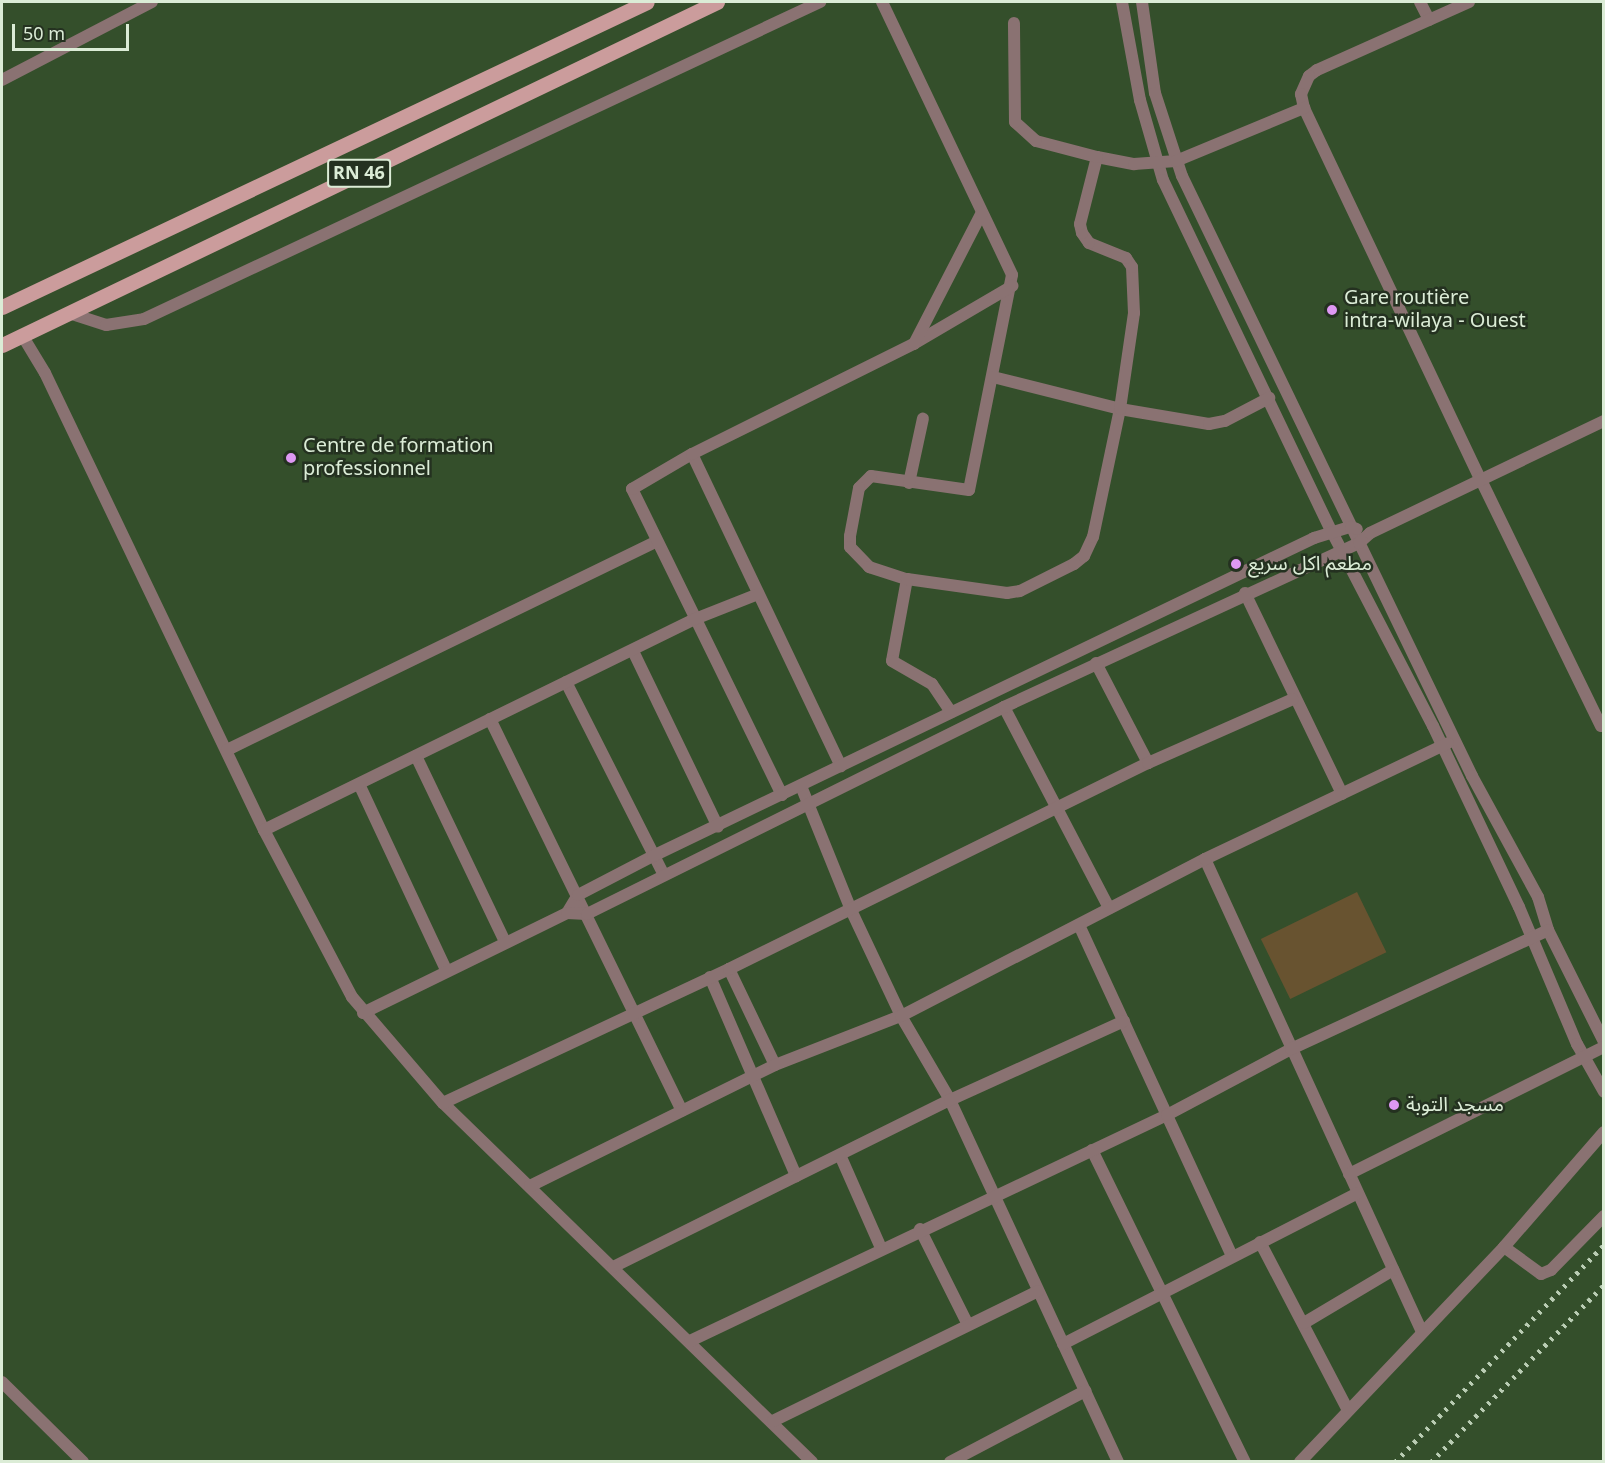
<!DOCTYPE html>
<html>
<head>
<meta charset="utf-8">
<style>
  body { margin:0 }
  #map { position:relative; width:1605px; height:1463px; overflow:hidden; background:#344f2b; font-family:Georgia,"Noto Sans Arabic",serif }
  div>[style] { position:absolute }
  .green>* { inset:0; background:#685330; transform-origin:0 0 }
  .street>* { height:12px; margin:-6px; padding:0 6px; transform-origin:6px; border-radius:6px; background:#8a7272 }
  .primary>* { height:15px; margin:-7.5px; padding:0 7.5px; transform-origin:7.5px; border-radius:7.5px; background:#cb9c9c }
  .rail>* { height:4.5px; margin-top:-2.25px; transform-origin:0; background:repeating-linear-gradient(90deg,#bacdb4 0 3px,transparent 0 9px) }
  .dots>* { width:16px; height:16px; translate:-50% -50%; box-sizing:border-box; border:3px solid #243120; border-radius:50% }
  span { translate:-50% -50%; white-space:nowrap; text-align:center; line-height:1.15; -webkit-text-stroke:5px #243120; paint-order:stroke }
  .shield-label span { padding:2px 4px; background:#243120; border:2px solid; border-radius:4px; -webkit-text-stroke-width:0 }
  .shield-label { font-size:18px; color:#dbecd6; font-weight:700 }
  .poi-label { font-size:20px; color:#dbecd6 }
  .left { translate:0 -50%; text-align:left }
  .frame { position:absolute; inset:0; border:3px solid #dbecd6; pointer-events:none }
  .scale { position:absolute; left:12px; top:24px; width:117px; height:27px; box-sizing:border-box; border:3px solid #dbecd6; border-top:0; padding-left:8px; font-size:18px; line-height:21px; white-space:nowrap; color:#dbecd6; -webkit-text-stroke:4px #243120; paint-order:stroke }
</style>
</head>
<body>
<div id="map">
  <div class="green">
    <div style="left:1357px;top:892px;width:67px;height:107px;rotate:64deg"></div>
  </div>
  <div class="street">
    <div style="left:882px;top:2px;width:302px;rotate:64.5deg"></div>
    <div style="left:1012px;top:275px;width:219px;rotate:101.3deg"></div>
    <div style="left:969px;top:490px;width:99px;rotate:-171.9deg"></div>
    <div style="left:871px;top:476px;width:17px;rotate:135deg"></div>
    <div style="left:859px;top:488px;width:49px;rotate:100.6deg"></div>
    <div style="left:850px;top:536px;width:11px;rotate:90deg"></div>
    <div style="left:850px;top:547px;width:28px;rotate:46deg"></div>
    <div style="left:869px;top:567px;width:40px;rotate:18deg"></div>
    <div style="left:907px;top:579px;width:83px;rotate:100.4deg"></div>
    <div style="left:892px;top:661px;width:46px;rotate:29.9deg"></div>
    <div style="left:932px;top:684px;width:34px;rotate:56deg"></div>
    <div style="left:1122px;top:2px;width:100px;rotate:79.6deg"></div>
    <div style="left:1140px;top:100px;width:83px;rotate:74deg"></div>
    <div style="left:1163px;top:180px;width:390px;rotate:64.4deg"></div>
    <div style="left:1332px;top:532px;width:219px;rotate:62.5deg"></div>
    <div style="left:1433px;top:726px;width:200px;rotate:64.6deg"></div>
    <div style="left:1519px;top:907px;width:149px;rotate:67.1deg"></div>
    <div style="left:1577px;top:1044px;width:55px;rotate:60.6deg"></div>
    <div style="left:1142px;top:2px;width:92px;rotate:81.9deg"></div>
    <div style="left:1155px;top:93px;width:87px;rotate:72deg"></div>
    <div style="left:1182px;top:176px;width:666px;rotate:64.2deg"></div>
    <div style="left:1472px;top:776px;width:138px;rotate:61.4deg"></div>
    <div style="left:1538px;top:897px;width:34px;rotate:73deg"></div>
    <div style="left:1548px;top:930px;width:125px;rotate:63.4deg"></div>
    <div style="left:1420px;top:2px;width:20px;rotate:63deg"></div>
    <div style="left:1469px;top:2px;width:167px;rotate:155.9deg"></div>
    <div style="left:1317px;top:70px;width:10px;rotate:143deg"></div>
    <div style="left:1309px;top:76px;width:20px;rotate:114deg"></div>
    <div style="left:1301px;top:94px;width:14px;rotate:78deg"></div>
    <div style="left:1304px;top:108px;width:410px;rotate:64.6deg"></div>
    <div style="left:1480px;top:478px;width:276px;rotate:64deg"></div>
    <div style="left:2px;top:80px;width:169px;rotate:-27.5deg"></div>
    <div style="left:1097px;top:157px;width:38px;rotate:11deg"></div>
    <div style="left:1134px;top:164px;width:42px;rotate:-4.1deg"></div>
    <div style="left:1176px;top:161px;width:139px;rotate:-22.5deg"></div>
    <div style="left:69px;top:313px;width:39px;rotate:18deg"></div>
    <div style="left:106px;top:325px;width:38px;rotate:-9deg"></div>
    <div style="left:144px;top:319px;width:747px;rotate:-25.12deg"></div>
    <div style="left:22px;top:335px;width:44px;rotate:58.8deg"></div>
    <div style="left:45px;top:373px;width:507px;rotate:64.4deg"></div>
    <div style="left:264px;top:830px;width:189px;rotate:62.2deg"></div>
    <div style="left:352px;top:997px;width:140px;rotate:49.4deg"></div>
    <div style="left:443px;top:1103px;width:515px;rotate:44.21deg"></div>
    <div style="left:915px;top:343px;width:113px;rotate:-30.4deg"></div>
    <div style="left:993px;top:377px;width:131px;rotate:14.1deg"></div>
    <div style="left:1120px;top:409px;width:90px;rotate:9.6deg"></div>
    <div style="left:1209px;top:424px;width:16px;rotate:-11deg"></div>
    <div style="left:1225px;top:421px;width:50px;rotate:-27.6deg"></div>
    <div style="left:692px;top:454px;width:346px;rotate:64.5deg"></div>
    <div style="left:909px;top:483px;width:66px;rotate:-77.8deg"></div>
    <div style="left:907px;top:579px;width:101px;rotate:8deg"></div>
    <div style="left:1007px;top:593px;width:13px;rotate:-9deg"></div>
    <div style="left:1020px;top:591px;width:60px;rotate:-26.6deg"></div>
    <div style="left:1074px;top:564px;width:13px;rotate:-39deg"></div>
    <div style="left:1084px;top:556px;width:21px;rotate:-65deg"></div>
    <div style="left:1093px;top:537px;width:131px;rotate:-78.1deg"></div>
    <div style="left:1120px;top:409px;width:97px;rotate:-81.7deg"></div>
    <div style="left:1134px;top:313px;width:46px;rotate:-92.5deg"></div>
    <div style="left:1132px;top:267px;width:11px;rotate:-124deg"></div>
    <div style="left:1126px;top:258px;width:40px;rotate:-158deg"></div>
    <div style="left:1089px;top:243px;width:12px;rotate:-125deg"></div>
    <div style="left:1082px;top:233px;width:9px;rotate:-103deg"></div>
    <div style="left:1080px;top:224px;width:69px;rotate:-75.8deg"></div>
    <div style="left:1097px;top:157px;width:63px;rotate:-165.3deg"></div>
    <div style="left:1036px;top:141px;width:28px;rotate:-138deg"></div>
    <div style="left:1015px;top:122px;width:99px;rotate:-90.6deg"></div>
    <div style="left:1245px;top:593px;width:223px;rotate:64.2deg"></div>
    <div style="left:633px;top:651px;width:195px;rotate:64.2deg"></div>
    <div style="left:1096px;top:663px;width:113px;rotate:62.5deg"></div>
    <div style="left:566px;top:682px;width:214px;rotate:63.1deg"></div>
    <div style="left:1004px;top:707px;width:227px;rotate:62.4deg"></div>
    <div style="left:490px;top:719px;width:436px;rotate:63.9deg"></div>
    <div style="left:227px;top:750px;width:477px;rotate:-25.9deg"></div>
    <div style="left:416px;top:756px;width:206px;rotate:64.4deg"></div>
    <div style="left:359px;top:784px;width:205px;rotate:64.9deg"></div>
    <div style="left:801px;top:786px;width:134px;rotate:68deg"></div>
    <div style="left:851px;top:910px;width:117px;rotate:64.7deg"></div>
    <div style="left:901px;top:1016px;width:97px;rotate:59.7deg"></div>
    <div style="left:950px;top:1100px;width:399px;rotate:65.1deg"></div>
    <div style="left:782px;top:795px;width:341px;rotate:-116.1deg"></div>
    <div style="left:632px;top:489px;width:69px;rotate:-30.3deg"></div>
    <div style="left:692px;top:454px;width:248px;rotate:-26.4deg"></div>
    <div style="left:914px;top:344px;width:148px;rotate:-62.7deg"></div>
    <div style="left:264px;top:830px;width:480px;rotate:-26.1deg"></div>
    <div style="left:695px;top:619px;width:68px;rotate:-21.6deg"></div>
    <div style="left:1205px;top:859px;width:518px;rotate:65.36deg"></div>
    <div style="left:567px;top:913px;width:21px;rotate:-59deg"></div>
    <div style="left:578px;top:895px;width:85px;rotate:-27.5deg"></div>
    <div style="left:653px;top:856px;width:734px;rotate:-25.69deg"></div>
    <div style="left:1314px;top:538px;width:39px;rotate:-17deg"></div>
    <div style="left:1351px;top:527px;width:6px;rotate:18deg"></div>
    <div style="left:1079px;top:925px;width:365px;rotate:65.2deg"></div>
    <div style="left:729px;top:969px;width:106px;rotate:64.4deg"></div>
    <div style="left:710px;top:977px;width:217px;rotate:66.6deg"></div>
    <div style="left:363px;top:1013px;width:227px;rotate:-26.1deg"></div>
    <div style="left:567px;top:913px;width:20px;rotate:3deg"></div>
    <div style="left:587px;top:914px;width:466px;rotate:-26.4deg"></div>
    <div style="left:1004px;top:707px;width:391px;rotate:-24.8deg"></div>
    <div style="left:1359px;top:543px;width:15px;rotate:-42deg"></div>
    <div style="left:1370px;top:533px;width:259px;rotate:-25.6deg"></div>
    <div style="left:443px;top:1103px;width:316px;rotate:-25.1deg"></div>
    <div style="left:729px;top:969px;width:467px;rotate:-26.2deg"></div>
    <div style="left:1148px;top:763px;width:158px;rotate:-23.8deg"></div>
    <div style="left:1092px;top:1150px;width:347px;rotate:63.9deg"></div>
    <div style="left:840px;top:1155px;width:102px;rotate:66.2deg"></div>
    <div style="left:1349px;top:1174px;width:285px;rotate:-26.5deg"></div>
    <div style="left:530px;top:1186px;width:273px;rotate:-26.3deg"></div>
    <div style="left:775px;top:1065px;width:135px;rotate:-21.3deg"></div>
    <div style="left:901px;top:1016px;width:342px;rotate:-27.3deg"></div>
    <div style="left:1205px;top:859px;width:269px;rotate:-25.5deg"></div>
    <div style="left:920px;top:1229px;width:107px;rotate:63.4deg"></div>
    <div style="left:1260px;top:1242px;width:190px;rotate:62.4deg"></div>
    <div style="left:1504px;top:1247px;width:46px;rotate:36.1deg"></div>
    <div style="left:1541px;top:1274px;width:11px;rotate:-22deg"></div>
    <div style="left:1551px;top:1270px;width:76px;rotate:-45.5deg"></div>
    <div style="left:613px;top:1267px;width:376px;rotate:-26.4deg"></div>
    <div style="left:950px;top:1100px;width:191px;rotate:-24.4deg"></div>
    <div style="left:1304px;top:1323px;width:104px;rotate:-30.8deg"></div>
    <div style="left:690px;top:1341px;width:528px;rotate:-25.35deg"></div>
    <div style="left:1167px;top:1115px;width:140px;rotate:-28deg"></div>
    <div style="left:1291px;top:1049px;width:283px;rotate:-24.8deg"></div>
    <div style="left:1063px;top:1344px;width:331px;rotate:-27.1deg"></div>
    <div style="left:2px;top:1382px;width:114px;rotate:44.6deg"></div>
    <div style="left:773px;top:1421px;width:295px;rotate:-26.1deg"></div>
    <div style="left:950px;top:1462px;width:153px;rotate:-27.7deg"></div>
    <div style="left:1300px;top:1462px;width:296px;rotate:-46.5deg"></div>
    <div style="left:1504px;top:1247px;width:152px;rotate:-49deg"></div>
  </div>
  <div class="primary">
    <div style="left:2px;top:307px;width:713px;rotate:-25.31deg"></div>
    <div style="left:2px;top:345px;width:793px;rotate:-25.63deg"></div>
  </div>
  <div class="rail">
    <div style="left:1395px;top:1462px;width:301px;rotate:-46.1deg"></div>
    <div style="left:1431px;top:1462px;width:248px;rotate:-45.7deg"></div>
  </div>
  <div class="dots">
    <div style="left:1332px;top:310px;background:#de98f3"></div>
    <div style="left:291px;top:458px;background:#de98f3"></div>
    <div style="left:1236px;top:564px;background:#de98f3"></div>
    <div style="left:1394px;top:1105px;background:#de98f3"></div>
  </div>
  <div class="shield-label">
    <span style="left:359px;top:173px">RN 46</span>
  </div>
  <div class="poi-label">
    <span class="left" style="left:1344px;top:310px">Gare routière<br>intra-wilaya - Ouest</span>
    <span class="left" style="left:303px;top:458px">Centre de formation<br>professionnel</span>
    <span class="left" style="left:1248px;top:564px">مطعم اكل سريع</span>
    <span class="left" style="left:1406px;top:1105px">مسجد التوبة</span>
  </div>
  <div class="frame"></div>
  <div class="scale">50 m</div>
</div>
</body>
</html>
